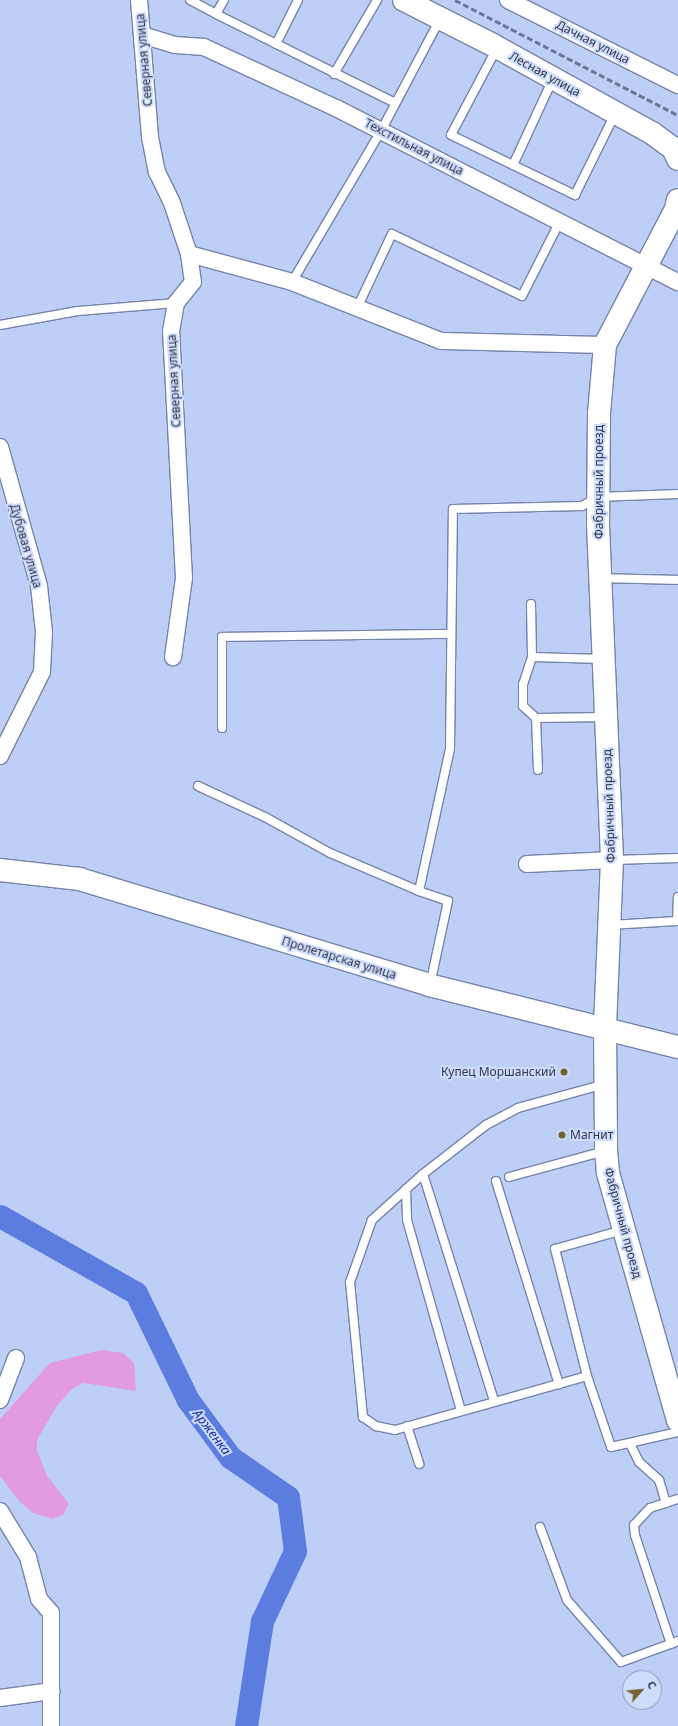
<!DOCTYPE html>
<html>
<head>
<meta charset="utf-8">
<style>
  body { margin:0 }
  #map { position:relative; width:678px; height:1726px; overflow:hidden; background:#becff7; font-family:"Noto Sans",sans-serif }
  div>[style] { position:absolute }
  .green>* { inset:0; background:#e29ae0 }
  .river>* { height:23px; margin:-11.5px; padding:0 11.5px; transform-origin:11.5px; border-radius:11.5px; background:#5c7de0 }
  .roads { filter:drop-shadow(1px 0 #7584aa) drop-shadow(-1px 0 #7584aa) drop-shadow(0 1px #7584aa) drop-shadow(0 -1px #7584aa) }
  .lane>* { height:8px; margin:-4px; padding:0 4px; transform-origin:4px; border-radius:4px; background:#fff }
  .street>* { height:16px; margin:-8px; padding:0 8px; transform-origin:8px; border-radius:8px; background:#fff }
  .secondary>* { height:22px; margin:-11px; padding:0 11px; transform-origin:11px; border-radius:11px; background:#fff }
  .rail>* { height:3px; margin-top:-1.5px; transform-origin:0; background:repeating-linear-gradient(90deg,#6b7690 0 6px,transparent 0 9px) }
  .dots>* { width:11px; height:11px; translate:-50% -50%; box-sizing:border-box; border:2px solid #cedcfd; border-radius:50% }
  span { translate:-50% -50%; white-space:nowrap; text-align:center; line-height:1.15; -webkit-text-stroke:4px #cedcfd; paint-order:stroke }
  .street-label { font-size:12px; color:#303747 }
  .poi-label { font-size:12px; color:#303747 }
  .right { translate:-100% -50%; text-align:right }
  .left { translate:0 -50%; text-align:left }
  .water-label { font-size:13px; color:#1a2da0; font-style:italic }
  .north { position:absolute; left:622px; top:1670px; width:40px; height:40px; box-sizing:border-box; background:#cedcfd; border:1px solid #8f9ab4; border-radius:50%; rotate:63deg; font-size:11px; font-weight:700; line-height:16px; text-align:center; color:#303747 }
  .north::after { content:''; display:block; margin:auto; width:14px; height:18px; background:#746130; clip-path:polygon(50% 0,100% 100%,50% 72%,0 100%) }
</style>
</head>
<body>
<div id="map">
  <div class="green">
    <div style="clip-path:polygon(101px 1350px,123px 1353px,134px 1363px,136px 1391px,83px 1383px,72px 1389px,56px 1407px,37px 1440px,37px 1451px,47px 1476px,69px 1504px,63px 1515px,52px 1519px,33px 1513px,20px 1502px,0 1476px,0 1419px,50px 1363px)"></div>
  </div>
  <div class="river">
    <div style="left:0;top:1216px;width:156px;rotate:29.5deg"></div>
    <div style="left:136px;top:1293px;width:119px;rotate:64.1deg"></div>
    <div style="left:188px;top:1400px;width:71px;rotate:53.6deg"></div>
    <div style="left:230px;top:1457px;width:70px;rotate:34.6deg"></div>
    <div style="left:288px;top:1497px;width:54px;rotate:82.6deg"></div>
    <div style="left:295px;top:1551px;width:77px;rotate:115.2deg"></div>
    <div style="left:262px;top:1621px;width:106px;rotate:98.7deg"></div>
  </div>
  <div class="roads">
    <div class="lane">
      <div style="left:190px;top:0;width:30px;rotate:28deg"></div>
      <div style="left:224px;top:0;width:16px;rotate:120deg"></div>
      <div style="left:216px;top:14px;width:200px;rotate:26.4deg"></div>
      <div style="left:276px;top:44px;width:49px;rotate:-63.4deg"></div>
      <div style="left:497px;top:48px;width:98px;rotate:117.9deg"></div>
      <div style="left:451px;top:135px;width:138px;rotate:25.8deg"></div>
      <div style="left:575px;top:195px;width:90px;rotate:-63.7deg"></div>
      <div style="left:334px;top:74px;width:86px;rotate:-59.8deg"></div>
      <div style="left:513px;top:165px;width:95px;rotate:-65.1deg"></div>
      <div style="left:292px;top:282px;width:175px;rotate:-59.5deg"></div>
      <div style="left:381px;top:131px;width:127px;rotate:-62.2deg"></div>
      <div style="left:357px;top:308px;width:82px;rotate:-64.7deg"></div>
      <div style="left:392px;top:234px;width:144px;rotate:25.5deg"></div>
      <div style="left:522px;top:296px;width:84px;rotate:-63.1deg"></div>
      <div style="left:0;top:325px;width:79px;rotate:-10.2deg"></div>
      <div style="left:78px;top:311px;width:98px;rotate:-4.7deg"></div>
      <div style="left:601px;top:578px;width:77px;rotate:1.5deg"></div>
      <div style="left:531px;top:604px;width:53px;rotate:88.9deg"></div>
      <div style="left:532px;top:657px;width:28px;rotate:108deg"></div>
      <div style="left:523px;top:684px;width:22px;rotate:90deg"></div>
      <div style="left:523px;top:706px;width:18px;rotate:43deg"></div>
      <div style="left:536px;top:718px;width:52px;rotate:87.8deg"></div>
      <div style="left:532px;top:657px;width:71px;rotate:1.6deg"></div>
      <div style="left:536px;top:718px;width:69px;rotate:-0.8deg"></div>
      <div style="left:222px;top:728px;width:91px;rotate:-90deg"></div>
      <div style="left:222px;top:637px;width:229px;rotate:-0.8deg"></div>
      <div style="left:198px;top:786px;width:74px;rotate:24.8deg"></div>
      <div style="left:265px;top:817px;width:74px;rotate:29deg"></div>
      <div style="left:330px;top:853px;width:97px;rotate:23.1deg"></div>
      <div style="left:613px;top:860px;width:65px;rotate:-1.8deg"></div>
      <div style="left:610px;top:925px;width:67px;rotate:-3.4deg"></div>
      <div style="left:677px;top:921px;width:24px;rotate:-88deg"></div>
      <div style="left:430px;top:985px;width:86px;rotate:-77.9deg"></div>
      <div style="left:448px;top:901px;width:31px;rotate:-161deg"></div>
      <div style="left:419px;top:891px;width:145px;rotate:-77.7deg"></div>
      <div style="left:450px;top:749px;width:240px;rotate:-89.3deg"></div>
      <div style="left:453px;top:509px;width:129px;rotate:-1.3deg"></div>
      <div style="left:582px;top:506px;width:18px;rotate:-29deg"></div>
      <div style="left:598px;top:497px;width:80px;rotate:-2.1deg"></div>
      <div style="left:605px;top:1084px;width:90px;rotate:164.6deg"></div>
      <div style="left:518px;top:1108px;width:36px;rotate:152deg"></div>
      <div style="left:486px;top:1125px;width:80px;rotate:142.1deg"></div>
      <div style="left:423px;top:1174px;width:69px;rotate:138deg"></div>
      <div style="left:372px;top:1220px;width:66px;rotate:109.5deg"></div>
      <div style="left:350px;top:1282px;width:136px;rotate:84.5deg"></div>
      <div style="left:363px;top:1417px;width:16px;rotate:35deg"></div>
      <div style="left:376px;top:1426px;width:19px;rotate:12deg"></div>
      <div style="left:395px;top:1430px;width:199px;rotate:-15.7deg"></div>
      <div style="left:587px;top:1376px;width:75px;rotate:71.3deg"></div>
      <div style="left:611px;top:1447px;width:69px;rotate:-12.6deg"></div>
      <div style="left:423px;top:1174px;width:238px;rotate:72.6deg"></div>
      <div style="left:509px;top:1177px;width:99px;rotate:-15.2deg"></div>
      <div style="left:496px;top:1181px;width:213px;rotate:72.8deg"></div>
      <div style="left:406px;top:1189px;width:31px;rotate:88deg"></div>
      <div style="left:407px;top:1220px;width:198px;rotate:74.2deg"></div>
      <div style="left:587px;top:1376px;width:131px;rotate:-104.1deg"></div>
      <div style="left:555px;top:1249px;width:71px;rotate:-15.6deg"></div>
      <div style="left:407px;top:1426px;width:40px;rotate:72deg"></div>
      <div style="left:630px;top:1444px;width:20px;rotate:63deg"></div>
      <div style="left:639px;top:1462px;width:27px;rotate:42deg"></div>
      <div style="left:659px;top:1480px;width:24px;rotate:73deg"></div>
      <div style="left:540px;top:1527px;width:78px;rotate:69.7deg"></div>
      <div style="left:567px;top:1600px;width:82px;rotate:48.9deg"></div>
      <div style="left:621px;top:1662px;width:61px;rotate:-20.2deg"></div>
      <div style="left:671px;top:1644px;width:115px;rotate:-108.3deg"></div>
      <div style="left:635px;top:1535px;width:10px;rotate:-96deg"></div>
      <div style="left:634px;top:1525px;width:23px;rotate:-47deg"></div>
      <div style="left:650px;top:1508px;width:29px;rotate:-18deg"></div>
    </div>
    <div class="street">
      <div style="left:139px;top:0;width:137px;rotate:85.4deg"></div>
      <div style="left:150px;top:137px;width:36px;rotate:79deg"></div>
      <div style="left:157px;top:172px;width:34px;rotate:64deg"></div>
      <div style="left:172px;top:203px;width:54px;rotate:71.6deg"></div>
      <div style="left:189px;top:254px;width:28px;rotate:82deg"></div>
      <div style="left:193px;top:282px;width:27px;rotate:129deg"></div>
      <div style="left:176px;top:303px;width:27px;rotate:100deg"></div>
      <div style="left:171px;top:330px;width:248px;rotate:87deg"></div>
      <div style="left:184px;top:578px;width:80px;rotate:97.9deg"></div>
      <div style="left:508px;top:0;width:190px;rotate:26.6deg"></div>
      <div style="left:142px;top:35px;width:34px;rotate:17deg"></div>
      <div style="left:175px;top:45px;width:29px;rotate:4deg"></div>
      <div style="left:204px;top:47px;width:145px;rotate:24.8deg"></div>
      <div style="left:336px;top:108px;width:384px;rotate:27deg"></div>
      <div style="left:189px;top:254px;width:107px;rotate:15.2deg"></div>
      <div style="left:292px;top:282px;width:160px;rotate:21.6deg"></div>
      <div style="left:441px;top:341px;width:164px;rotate:1.4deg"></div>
      <div style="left:0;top:447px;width:144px;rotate:74.3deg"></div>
      <div style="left:39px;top:586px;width:46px;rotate:83.8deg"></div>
      <div style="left:44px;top:632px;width:40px;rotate:92.9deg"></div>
      <div style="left:42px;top:672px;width:94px;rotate:116.6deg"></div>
      <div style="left:527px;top:864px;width:85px;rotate:-2.7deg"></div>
      <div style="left:0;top:1400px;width:45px;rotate:-69.1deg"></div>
      <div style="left:0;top:1511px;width:54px;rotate:58.7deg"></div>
      <div style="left:28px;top:1557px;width:43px;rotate:75.3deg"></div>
      <div style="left:39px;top:1599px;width:18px;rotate:49deg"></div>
      <div style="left:51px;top:1613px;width:113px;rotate:90deg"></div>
      <div style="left:0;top:1698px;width:52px;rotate:-7.7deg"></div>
    </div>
    <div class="secondary">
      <div style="left:404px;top:0;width:100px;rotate:26.8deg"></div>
      <div style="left:493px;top:45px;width:182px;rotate:29deg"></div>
      <div style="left:652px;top:133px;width:26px;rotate:36deg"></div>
      <div style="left:673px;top:148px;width:12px;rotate:66deg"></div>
      <div style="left:678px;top:200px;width:9px;rotate:103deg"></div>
      <div style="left:676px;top:209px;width:153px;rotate:117.6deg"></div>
      <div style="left:605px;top:345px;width:68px;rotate:95deg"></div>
      <div style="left:599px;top:413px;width:111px;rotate:90.5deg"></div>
      <div style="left:598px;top:524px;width:336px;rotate:87.6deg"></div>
      <div style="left:612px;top:860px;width:168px;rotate:92.4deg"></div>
      <div style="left:605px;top:1028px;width:122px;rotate:89.5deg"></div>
      <div style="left:606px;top:1150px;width:23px;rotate:85deg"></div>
      <div style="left:608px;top:1173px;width:257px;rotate:74.2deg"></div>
      <div style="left:0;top:870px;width:80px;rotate:6.5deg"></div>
      <div style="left:79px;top:879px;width:366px;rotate:16.8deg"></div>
      <div style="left:429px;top:985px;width:257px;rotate:14deg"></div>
    </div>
  </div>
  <div class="rail">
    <div style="left:455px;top:0;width:251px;rotate:27.3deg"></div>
  </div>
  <div class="dots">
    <div style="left:564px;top:1072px;background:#746130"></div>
    <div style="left:562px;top:1135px;background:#746130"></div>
  </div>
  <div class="street-label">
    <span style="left:593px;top:42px;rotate:27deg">Дачная улица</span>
    <span style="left:144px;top:60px;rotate:-95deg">Северная улица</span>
    <span style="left:545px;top:74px;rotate:29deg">Лесная улица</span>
    <span style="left:414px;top:147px;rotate:27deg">Техстильная улица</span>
    <span style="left:174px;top:381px;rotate:-93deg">Северная улица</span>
    <span style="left:599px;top:482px;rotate:-90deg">Фабричный проезд</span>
    <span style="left:26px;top:546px;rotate:74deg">Дубовая улица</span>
    <span style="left:609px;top:806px;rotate:-92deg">Фабричный проезд</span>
    <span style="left:339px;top:958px;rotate:17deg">Пролетарская улица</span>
    <span style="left:623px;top:1223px;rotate:75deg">Фабричный проезд</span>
  </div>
  <div class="poi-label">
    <span class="right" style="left:556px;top:1072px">Купец Моршанский</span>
    <span class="left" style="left:570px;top:1135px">Магнит</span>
  </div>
  <div class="water-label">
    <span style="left:212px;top:1432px;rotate:53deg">Арженка</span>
  </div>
  <div class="north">С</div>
</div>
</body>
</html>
